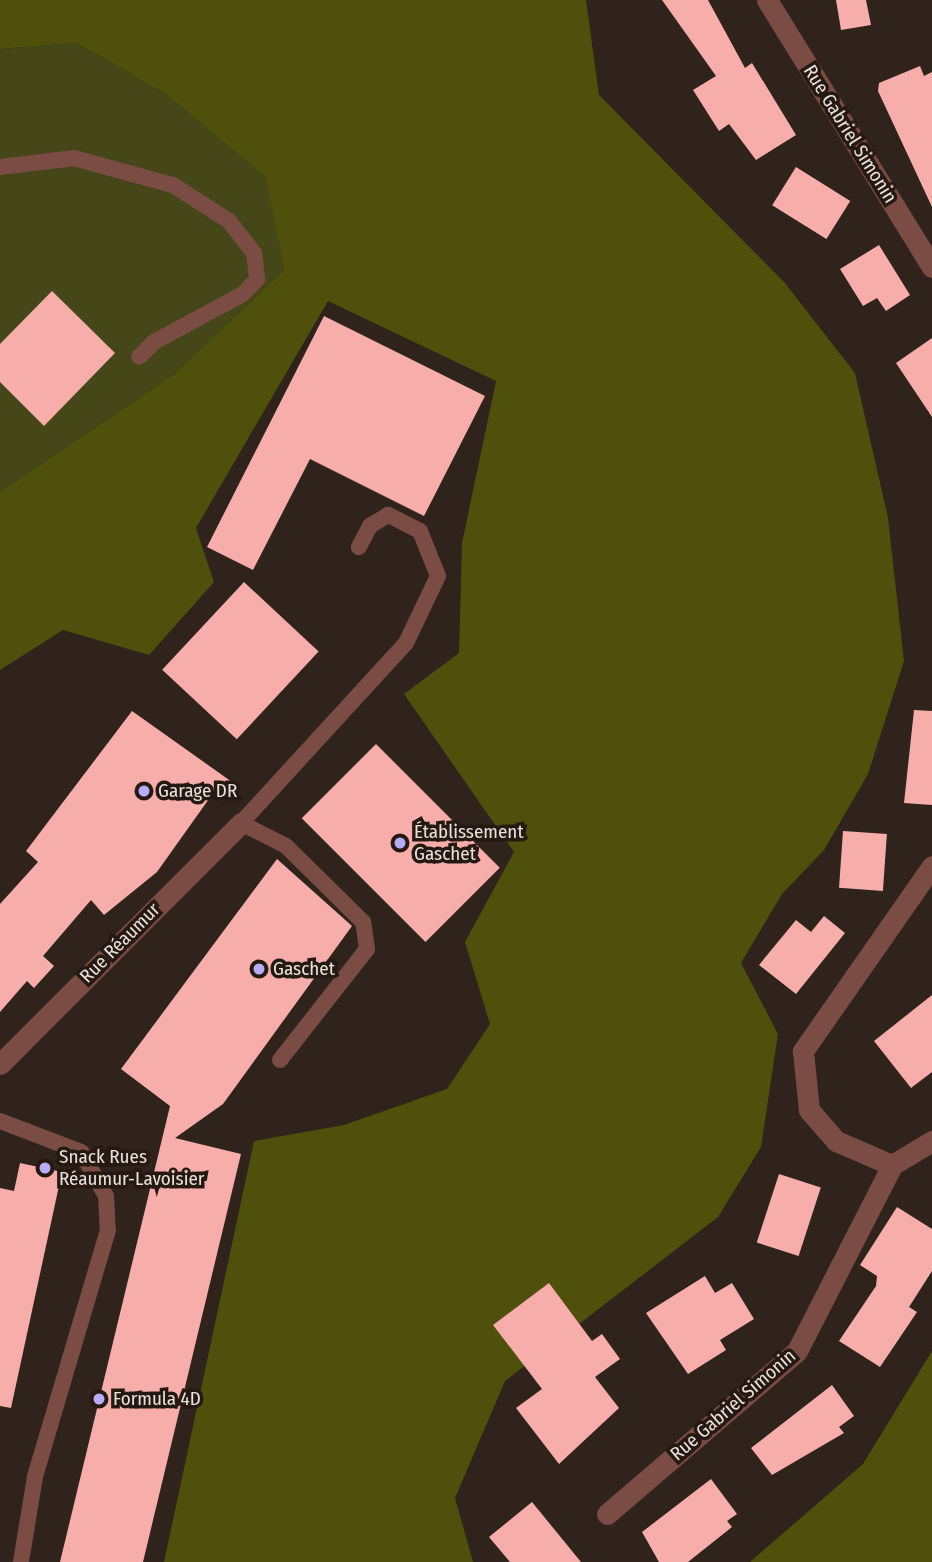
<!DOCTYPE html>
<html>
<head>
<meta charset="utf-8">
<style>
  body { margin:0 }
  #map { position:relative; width:932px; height:1562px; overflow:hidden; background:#2f231b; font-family:"Fira Sans Condensed",sans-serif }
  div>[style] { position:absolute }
  .green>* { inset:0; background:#454719 }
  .forest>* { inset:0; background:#4f500b }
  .building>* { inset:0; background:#f7aeaa; transform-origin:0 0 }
  .lane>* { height:16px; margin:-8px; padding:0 8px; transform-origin:8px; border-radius:8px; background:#7b4c44 }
  .street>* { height:21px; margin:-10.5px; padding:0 10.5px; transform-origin:10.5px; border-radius:10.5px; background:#7b4c44 }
  .dots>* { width:19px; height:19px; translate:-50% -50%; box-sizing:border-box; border:4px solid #251912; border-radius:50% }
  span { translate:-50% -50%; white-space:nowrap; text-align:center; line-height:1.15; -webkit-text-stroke:7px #251912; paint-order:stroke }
  .street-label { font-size:19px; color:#eae1dc }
  .poi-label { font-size:19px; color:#eae1dc }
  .left { translate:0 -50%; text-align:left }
</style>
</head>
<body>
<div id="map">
  <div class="green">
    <div style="clip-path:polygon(77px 43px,167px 95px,267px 177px,284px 270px,174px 374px,0 492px,0 49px)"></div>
  </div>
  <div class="forest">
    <div style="clip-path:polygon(0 0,586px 0,599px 95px,784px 282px,855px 373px,888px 518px,904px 661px,868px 774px,824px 850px,782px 894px,741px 963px,778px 1034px,761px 1147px,718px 1217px,505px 1381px,455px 1498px,473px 1562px,164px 1562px,254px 1141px,344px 1125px,447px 1089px,490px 1024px,465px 942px,514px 852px,404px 694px,459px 653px,462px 543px,496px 381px,328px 301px,196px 528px,214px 582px,149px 655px,63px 630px,0 670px,0 492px,174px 374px,284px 270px,266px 177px,167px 95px,77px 43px,0 49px)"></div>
    <div style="clip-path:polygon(932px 1351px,932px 1562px,750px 1562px,863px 1464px)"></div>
  </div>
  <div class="building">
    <div style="clip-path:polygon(662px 0,708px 0,745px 68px,752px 63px,796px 135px,756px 160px,729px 124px,719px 131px,693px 90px,716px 76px)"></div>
    <div style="clip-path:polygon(836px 0,866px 0,871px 25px,841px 30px)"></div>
    <div style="clip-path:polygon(920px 66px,924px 76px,932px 72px,932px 207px,878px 91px,879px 83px)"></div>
    <div style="left:796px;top:167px;width:64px;height:45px;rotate:32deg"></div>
    <div style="clip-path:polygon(879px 245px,910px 295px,886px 311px,877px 298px,863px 306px,840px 269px)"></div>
    <div style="clip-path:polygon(52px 291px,115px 353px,44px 426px,0 382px,0 344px)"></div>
    <div style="clip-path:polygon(324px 316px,485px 396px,424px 516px,310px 459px,253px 570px,207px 547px)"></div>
    <div style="clip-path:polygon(932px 338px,932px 417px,896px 363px)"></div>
    <div style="left:244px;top:582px;width:102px;height:120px;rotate:43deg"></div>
    <div style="clip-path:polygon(914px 710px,932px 711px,932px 805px,904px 803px)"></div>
    <div style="clip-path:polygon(132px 711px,232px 782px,221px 782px,157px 872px,104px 915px,91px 900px,43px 956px,54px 966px,34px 988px,27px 981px,0 1012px,0 904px,38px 862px,26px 851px)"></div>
    <div style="left:376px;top:744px;width:175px;height:105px;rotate:45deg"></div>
    <div style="left:843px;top:831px;width:44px;height:57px;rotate:4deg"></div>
    <div style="clip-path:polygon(277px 859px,352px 926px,223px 1104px,175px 1138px,241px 1154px,143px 1562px,60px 1562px,170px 1106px,121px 1069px)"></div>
    <div style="clip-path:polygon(824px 916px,845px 933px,796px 994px,759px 965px,796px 920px,811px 932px)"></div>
    <div style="clip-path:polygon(932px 995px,932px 1072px,911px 1088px,874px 1041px)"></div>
    <div style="clip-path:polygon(20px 1163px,62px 1172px,11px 1408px,0 1406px,0 1188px,14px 1191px)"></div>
    <div style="left:779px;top:1174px;width:44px;height:72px;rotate:18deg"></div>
    <div style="clip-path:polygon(897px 1207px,932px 1229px,932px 1271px,909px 1307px,917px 1312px,880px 1367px,839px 1341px,876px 1286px,877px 1276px,860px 1265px)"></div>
    <div style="clip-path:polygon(705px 1276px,715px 1293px,732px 1283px,754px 1319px,720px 1340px,726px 1350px,688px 1374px,646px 1313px)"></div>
    <div style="clip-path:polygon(549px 1283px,592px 1341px,602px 1334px,620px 1359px,595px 1377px,619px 1408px,559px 1464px,516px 1408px,542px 1389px,493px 1325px)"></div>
    <div style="clip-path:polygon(832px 1385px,854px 1416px,839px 1427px,844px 1433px,772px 1475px,751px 1448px)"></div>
    <div style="clip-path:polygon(711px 1479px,737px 1514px,727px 1521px,732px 1527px,688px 1562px,659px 1562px,642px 1532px)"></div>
    <div style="clip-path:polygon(532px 1502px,581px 1562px,510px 1562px,489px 1537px)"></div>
  </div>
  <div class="lane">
    <div style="left:0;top:167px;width:75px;rotate:-6.9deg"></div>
    <div style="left:74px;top:158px;width:103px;rotate:15.3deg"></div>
    <div style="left:173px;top:185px;width:67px;rotate:32.7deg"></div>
    <div style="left:229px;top:221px;width:41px;rotate:52deg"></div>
    <div style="left:254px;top:253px;width:26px;rotate:83deg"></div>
    <div style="left:257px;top:279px;width:21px;rotate:133deg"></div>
    <div style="left:243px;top:294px;width:101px;rotate:151.7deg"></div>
    <div style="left:154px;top:342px;width:21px;rotate:135deg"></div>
    <div style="left:280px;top:1060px;width:141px;rotate:-51.9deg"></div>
    <div style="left:367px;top:949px;width:27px;rotate:-98deg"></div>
    <div style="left:363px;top:922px;width:108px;rotate:-135.4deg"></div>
    <div style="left:286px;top:846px;width:51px;rotate:-152.9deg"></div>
    <div style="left:241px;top:823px;width:244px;rotate:-47.5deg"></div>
    <div style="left:406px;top:643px;width:74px;rotate:-64.5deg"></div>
    <div style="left:438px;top:576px;width:48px;rotate:-111.8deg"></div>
    <div style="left:420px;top:531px;width:36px;rotate:-153deg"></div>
    <div style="left:388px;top:515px;width:21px;rotate:149deg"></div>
    <div style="left:370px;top:526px;width:24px;rotate:118deg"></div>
    <div style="left:0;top:1121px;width:87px;rotate:20.9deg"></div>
    <div style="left:81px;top:1152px;width:51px;rotate:60.4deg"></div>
    <div style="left:106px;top:1196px;width:34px;rotate:87deg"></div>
    <div style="left:108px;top:1230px;width:258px;rotate:106.5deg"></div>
    <div style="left:35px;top:1477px;width:86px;rotate:99.4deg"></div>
  </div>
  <div class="street">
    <div style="left:767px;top:0;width:314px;rotate:58.3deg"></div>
    <div style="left:932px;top:866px;width:226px;rotate:124.9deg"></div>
    <div style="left:803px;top:1051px;width:59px;rotate:84.2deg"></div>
    <div style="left:809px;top:1110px;width:41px;rotate:48.9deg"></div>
    <div style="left:836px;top:1141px;width:61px;rotate:23.2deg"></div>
    <div style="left:892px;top:1165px;width:47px;rotate:-31deg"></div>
    <div style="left:0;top:1064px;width:341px;rotate:-45deg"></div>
    <div style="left:607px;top:1514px;width:250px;rotate:-40.6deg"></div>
    <div style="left:797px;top:1351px;width:209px;rotate:-62.9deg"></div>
  </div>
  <div class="dots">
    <div style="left:144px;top:791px;background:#b8abf7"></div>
    <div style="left:400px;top:843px;background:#b8abf7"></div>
    <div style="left:259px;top:969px;background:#b8abf7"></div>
    <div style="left:45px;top:1168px;background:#b8abf7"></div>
    <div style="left:99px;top:1399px;background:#b8abf7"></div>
  </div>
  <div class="street-label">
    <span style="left:850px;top:134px;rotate:58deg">Rue Gabriel Simonin</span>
    <span style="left:120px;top:943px;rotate:-45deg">Rue Réaumur</span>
    <span style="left:733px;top:1405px;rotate:-41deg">Rue Gabriel Simonin</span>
  </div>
  <div class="poi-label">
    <span class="left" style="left:158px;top:791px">Garage DR</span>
    <span class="left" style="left:414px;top:843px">Établissement<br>Gaschet</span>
    <span class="left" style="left:273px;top:969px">Gaschet</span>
    <span class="left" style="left:59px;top:1168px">Snack Rues<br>Réaumur-Lavoisier</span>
    <span class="left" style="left:113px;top:1399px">Formula 4D</span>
  </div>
</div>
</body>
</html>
